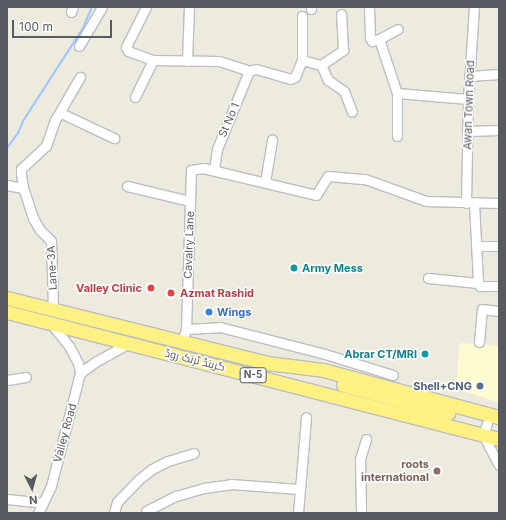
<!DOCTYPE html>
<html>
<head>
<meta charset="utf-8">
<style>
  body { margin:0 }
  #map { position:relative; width:506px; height:520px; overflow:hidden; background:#ecebde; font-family:Inter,Cairo,sans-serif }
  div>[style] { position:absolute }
  .commercial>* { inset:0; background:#fffbd0 }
  .stream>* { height:2px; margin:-1px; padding:0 1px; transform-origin:1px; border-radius:1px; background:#9bc5ff }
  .roads { filter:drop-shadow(1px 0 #bbbdc4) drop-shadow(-1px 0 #bbbdc4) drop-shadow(0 1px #bbbdc4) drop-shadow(0 -1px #bbbdc4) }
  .minor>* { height:9px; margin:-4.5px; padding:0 4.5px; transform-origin:4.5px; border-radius:4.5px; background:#fff }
  .highway>* { height:13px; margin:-6.5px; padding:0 6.5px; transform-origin:6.5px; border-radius:6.5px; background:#fff182 }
  .dots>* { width:11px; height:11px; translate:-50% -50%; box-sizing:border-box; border:2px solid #fff; border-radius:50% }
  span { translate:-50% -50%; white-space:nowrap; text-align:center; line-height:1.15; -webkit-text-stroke:3px #fff; paint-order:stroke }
  .shield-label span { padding:1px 3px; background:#fff; border:1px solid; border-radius:3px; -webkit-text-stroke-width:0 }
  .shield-label { font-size:10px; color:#575a61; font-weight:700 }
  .street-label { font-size:11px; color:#575a61 }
  .culture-label { font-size:11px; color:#0d838f; font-weight:700 }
  .left { translate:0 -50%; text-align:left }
  .right { translate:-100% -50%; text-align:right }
  .health-label { font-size:11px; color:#be3a42; font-weight:700 }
  .shop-label { font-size:11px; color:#366cbe; font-weight:700 }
  .service-label { font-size:11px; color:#4e5e75; font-weight:700 }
  .education-label { font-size:11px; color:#785e54; font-weight:700 }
  .frame { position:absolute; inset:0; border:8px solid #575a61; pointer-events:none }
  .north { position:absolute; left:12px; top:468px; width:40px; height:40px; -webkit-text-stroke:3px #fff; paint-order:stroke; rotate:174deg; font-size:11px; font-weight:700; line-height:16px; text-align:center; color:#575a61 }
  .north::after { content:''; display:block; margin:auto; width:14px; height:18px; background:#575a61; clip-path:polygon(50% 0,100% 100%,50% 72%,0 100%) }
  .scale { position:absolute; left:12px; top:20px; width:100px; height:18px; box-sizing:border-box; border:2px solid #575a61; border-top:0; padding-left:5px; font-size:12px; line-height:14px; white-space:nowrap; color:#575a61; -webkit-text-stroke:3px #fff; paint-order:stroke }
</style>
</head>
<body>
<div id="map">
  <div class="commercial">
    <div style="clip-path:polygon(460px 343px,499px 346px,499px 403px,456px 388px)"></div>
  </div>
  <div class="stream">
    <div style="left:7px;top:148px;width:19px;rotate:-54deg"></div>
    <div style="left:18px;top:133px;width:13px;rotate:-67deg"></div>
    <div style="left:23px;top:121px;width:111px;rotate:-57.2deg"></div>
    <div style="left:83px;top:28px;width:23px;rotate:-67deg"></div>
  </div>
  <div class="roads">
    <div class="minor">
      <div style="left:146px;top:7px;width:45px;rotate:116.6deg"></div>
      <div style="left:126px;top:47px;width:4px;rotate:63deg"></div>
      <div style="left:128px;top:51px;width:27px;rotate:20deg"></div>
      <div style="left:153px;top:60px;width:66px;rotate:0.9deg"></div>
      <div style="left:219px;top:61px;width:32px;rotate:18deg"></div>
      <div style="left:249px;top:71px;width:7px;rotate:-16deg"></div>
      <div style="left:256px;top:69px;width:35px;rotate:16deg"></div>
      <div style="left:290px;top:79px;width:5px;rotate:-22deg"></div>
      <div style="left:295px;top:77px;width:18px;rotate:-68deg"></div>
      <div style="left:302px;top:60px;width:44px;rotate:-90deg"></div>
      <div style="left:311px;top:7px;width:2px;rotate:90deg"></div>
      <div style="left:369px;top:7px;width:31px;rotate:88deg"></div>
      <div style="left:370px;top:38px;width:4px;rotate:56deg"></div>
      <div style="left:372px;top:41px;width:7px;rotate:-16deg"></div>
      <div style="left:379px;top:39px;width:57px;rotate:71.6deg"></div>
      <div style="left:397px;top:93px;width:71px;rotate:4.8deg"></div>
      <div style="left:71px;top:12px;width:5px;rotate:-68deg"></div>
      <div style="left:379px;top:39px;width:21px;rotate:-28deg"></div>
      <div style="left:79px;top:46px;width:45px;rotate:-59.5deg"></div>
      <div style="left:302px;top:60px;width:20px;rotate:15deg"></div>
      <div style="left:321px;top:65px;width:17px;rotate:65deg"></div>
      <div style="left:328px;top:80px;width:19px;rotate:35deg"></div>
      <div style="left:344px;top:91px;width:22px;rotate:69deg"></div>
      <div style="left:187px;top:61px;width:54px;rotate:-87.9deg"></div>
      <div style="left:321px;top:65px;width:27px;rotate:-34deg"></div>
      <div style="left:343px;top:50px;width:36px;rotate:-93deg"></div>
      <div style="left:469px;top:76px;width:30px;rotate:-4deg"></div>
      <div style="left:135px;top:97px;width:41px;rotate:-64.1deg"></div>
      <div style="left:61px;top:113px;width:59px;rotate:25.3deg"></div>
      <div style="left:467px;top:131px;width:32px;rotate:-2deg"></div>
      <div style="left:397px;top:136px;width:43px;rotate:-90deg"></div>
      <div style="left:214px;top:170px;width:21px;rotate:-82deg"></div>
      <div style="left:217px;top:149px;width:84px;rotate:-67.7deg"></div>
      <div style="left:265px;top:182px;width:43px;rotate:-80.5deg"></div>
      <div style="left:7px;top:185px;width:16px;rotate:11deg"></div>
      <div style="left:127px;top:186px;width:65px;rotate:13.4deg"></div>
      <div style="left:466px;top:203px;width:104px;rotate:-88.9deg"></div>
      <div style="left:468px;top:99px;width:92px;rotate:-86.3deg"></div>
      <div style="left:474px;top:203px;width:80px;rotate:87.1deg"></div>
      <div style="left:477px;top:246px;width:22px"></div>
      <div style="left:428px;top:278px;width:50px;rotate:5.7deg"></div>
      <div style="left:478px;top:283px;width:4px;rotate:56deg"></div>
      <div style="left:480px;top:286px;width:19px"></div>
      <div style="left:53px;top:309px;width:68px;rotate:-91.7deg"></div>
      <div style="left:51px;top:241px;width:16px;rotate:-135deg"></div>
      <div style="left:40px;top:230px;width:14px;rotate:-120deg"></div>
      <div style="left:33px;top:218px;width:32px;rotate:-108deg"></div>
      <div style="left:23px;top:188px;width:15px;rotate:-98deg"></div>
      <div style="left:21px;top:173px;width:4px;rotate:-90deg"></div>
      <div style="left:21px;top:169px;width:34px;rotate:-43deg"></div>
      <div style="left:46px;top:146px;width:28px;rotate:-71deg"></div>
      <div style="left:55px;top:120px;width:50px;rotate:-59.8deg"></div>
      <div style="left:186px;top:329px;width:34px;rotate:-3deg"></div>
      <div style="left:220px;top:327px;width:108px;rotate:14.4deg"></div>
      <div style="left:325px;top:354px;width:71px;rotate:17.2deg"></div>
      <div style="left:182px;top:342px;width:14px;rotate:-73deg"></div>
      <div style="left:186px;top:329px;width:159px;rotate:-88.2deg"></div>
      <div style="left:191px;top:170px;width:12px;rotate:-9deg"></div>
      <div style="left:203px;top:168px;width:116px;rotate:13.4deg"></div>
      <div style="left:316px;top:195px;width:22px;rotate:-58deg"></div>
      <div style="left:328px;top:176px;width:37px;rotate:5deg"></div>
      <div style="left:365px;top:179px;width:65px;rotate:19.8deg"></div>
      <div style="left:426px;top:201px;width:73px;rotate:1.6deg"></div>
      <div style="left:479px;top:342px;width:33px;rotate:-85deg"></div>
      <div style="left:482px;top:309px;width:17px;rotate:7deg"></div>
      <div style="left:80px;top:373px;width:19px;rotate:-36deg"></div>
      <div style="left:95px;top:362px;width:39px;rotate:-29deg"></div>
      <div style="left:7px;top:380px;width:19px;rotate:-9deg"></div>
      <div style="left:487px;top:423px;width:13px;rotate:108deg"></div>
      <div style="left:483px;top:435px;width:34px;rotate:62deg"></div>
      <div style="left:7px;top:499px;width:36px;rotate:6deg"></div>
      <div style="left:361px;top:510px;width:51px;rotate:-91.1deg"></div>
      <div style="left:360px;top:459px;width:21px;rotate:-73deg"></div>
      <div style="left:146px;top:511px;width:34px;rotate:-27deg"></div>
      <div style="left:176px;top:496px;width:29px;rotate:-16deg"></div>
      <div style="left:204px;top:488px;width:27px;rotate:-8deg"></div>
      <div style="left:231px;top:484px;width:68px;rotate:4.2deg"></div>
      <div style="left:38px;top:513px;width:30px;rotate:-64deg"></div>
      <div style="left:51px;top:486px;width:117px;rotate:-75.6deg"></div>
      <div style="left:80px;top:373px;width:10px;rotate:-101deg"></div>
      <div style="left:78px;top:363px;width:19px;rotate:-118deg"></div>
      <div style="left:69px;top:346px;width:28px;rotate:-129deg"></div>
      <div style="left:114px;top:513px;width:11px;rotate:-75deg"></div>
      <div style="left:117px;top:502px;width:30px;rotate:-46deg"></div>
      <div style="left:138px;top:480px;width:18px;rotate:-38deg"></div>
      <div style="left:152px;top:469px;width:18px;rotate:-27deg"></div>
      <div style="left:168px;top:461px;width:27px;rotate:-17deg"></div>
      <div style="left:298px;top:513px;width:96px;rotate:-85.2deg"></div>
    </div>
    <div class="highway">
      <div style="left:7px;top:298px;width:268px;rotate:14deg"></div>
      <div style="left:267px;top:363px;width:56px;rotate:7.1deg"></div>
      <div style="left:323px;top:370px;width:182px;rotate:15deg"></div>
      <div style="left:7px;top:312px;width:508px;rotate:14.47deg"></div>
      <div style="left:343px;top:385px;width:109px;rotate:14.9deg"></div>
    </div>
  </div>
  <div class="dots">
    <div style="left:294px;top:268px;background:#0f9aa8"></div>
    <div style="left:151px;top:288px;background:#e0444e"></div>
    <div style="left:171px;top:293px;background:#e0444e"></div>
    <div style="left:209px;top:312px;background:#3f7fe0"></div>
    <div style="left:425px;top:354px;background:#0f9aa8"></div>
    <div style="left:480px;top:386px;background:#5c6f8a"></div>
    <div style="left:437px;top:471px;background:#8d6e63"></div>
  </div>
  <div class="shield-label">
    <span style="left:253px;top:375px">N-5</span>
  </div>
  <div class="street-label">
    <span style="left:469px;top:105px;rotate:-88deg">Awan Town Road</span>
    <span style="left:229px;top:120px;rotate:-67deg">St No 1</span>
    <span style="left:189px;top:245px;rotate:-88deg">Cavalry Lane</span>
    <span style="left:52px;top:268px;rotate:-93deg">Lane-3A</span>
    <span style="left:195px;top:360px;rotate:14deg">گرینڈ ٹرنک روڈ</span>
    <span style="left:65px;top:433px;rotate:-75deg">Valley Road</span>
  </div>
  <div class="culture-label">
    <span class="left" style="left:302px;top:268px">Army Mess</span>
    <span class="right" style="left:417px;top:354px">Abrar CT/MRI</span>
  </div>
  <div class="health-label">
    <span class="right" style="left:142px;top:288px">Valley Clinic</span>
    <span class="left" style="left:180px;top:293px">Azmat Rashid</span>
  </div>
  <div class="shop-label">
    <span class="left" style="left:217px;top:312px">Wings</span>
  </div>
  <div class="service-label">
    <span class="right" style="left:472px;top:386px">Shell+CNG</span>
  </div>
  <div class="education-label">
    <span class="right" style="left:429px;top:471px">roots<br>international</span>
  </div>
  <div class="frame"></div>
  <div class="north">N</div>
  <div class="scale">100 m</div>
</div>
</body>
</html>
